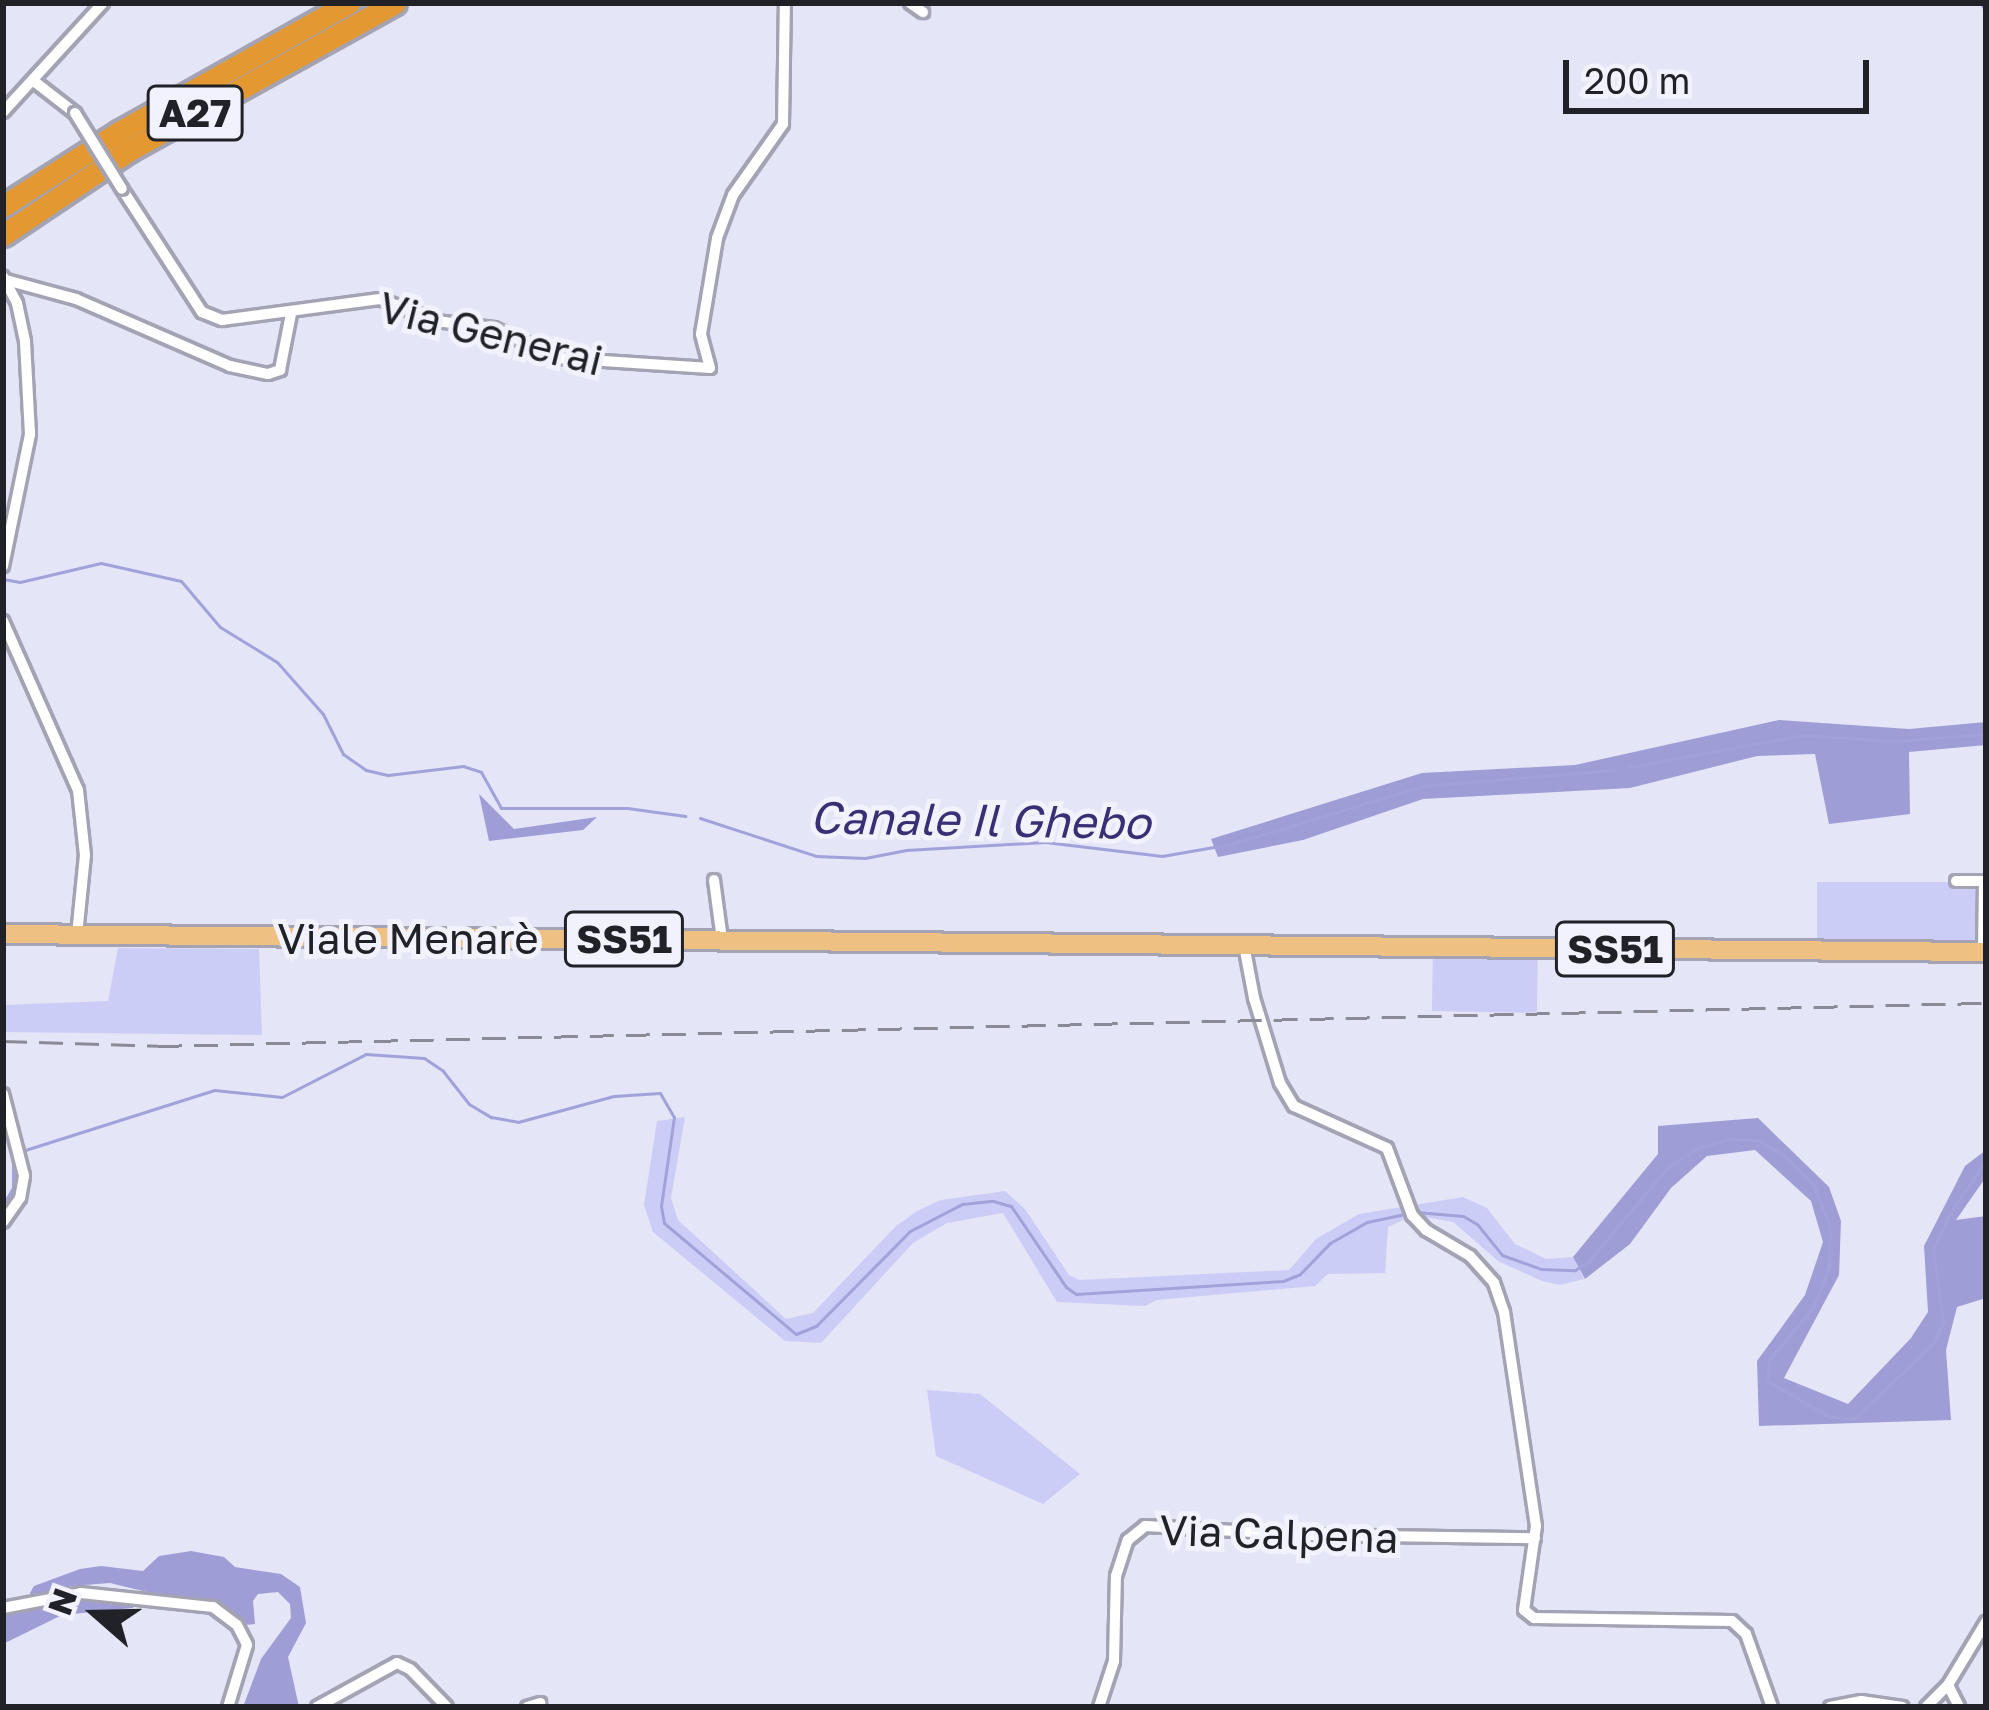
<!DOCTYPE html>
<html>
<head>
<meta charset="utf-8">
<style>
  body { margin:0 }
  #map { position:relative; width:1989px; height:1710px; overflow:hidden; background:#e4e5f7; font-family:"Golos Text",sans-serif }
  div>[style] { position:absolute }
  .green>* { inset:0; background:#cccdf6; transform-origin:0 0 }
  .forest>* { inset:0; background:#9e9dd6 }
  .stream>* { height:3px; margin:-1.5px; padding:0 1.5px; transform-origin:1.5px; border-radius:1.5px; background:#a2a2db }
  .canal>* { height:10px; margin:-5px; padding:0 5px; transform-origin:5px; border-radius:5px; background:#a2a2db }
  .roads { filter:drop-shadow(3px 0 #a3a3b4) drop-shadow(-3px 0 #a3a3b4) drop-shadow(0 3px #a3a3b4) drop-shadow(0 -3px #a3a3b4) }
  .street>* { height:10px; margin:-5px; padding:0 5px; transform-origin:5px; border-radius:5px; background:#fff }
  .primary>* { height:18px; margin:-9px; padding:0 9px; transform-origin:9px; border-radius:9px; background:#eec183 }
  .highway>* { height:21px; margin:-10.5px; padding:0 10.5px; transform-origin:10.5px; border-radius:10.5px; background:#e39831 }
  .rail>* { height:3px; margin-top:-1.5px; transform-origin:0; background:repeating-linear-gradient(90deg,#8a8a97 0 24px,transparent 0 36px) }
  .bridges { filter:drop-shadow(3px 0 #a3a3b4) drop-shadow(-3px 0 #a3a3b4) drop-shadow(0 3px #a3a3b4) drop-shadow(0 -3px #a3a3b4) }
  .street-bridge>* { height:10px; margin:-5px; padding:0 5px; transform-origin:5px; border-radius:5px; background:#fff }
  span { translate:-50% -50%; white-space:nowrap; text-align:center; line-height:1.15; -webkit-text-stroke:10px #f2f2fe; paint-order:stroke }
  .shield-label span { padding:3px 9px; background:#f2f2fe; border:3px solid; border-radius:9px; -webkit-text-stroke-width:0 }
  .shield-label { font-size:39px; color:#212128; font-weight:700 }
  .street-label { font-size:42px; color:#212128 }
  .water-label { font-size:45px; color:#383074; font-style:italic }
  .frame { position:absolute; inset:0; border:6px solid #212128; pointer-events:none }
  .north { position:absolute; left:36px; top:1554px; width:120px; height:120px; -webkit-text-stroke:9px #f2f2fe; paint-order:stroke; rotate:290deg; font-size:33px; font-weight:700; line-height:48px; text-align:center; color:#212128 }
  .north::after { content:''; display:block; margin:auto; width:42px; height:54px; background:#212128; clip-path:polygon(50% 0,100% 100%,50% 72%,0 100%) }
  .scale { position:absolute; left:1563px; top:60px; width:306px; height:54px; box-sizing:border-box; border:6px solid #212128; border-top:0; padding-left:15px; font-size:36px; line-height:42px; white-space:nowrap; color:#212128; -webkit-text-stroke:9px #f2f2fe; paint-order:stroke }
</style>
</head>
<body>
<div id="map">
  <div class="green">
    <div style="left:1983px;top:882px;width:70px;height:166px;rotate:90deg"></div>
    <div style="left:1433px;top:947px;width:105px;height:64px;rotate:1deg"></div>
    <div style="clip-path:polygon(118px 948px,259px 949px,262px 1035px,3px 1032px,3px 1005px,108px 1001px)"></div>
    <div style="clip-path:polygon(685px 1117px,671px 1198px,678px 1220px,786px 1319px,813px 1313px,896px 1226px,917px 1211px,941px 1200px,1005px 1191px,1025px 1209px,1069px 1275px,1079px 1280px,1289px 1270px,1316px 1239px,1359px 1214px,1463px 1197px,1487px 1208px,1515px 1244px,1546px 1259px,1573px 1257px,1584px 1279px,1560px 1285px,1542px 1281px,1498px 1261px,1453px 1222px,1414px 1215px,1388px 1227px,1385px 1273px,1328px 1274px,1315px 1286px,1157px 1300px,1145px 1306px,1057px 1302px,1003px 1213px,947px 1223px,913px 1243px,821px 1343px,785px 1341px,653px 1232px,644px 1205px,657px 1121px)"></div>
    <div style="clip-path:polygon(927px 1390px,980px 1394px,1080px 1474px,1043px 1504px,936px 1456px)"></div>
  </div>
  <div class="forest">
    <div style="clip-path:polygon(1779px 720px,1909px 729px,1986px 722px,1986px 745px,1909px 752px,1910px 814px,1829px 824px,1815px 754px,1757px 756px,1630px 788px,1423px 799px,1303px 840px,1218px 857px,1211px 839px,1422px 773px,1575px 765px)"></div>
    <div style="clip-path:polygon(479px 794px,514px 829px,597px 817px,583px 830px,489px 841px)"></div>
    <div style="clip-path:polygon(1758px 1118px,1829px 1187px,1841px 1221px,1839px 1275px,1784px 1378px,1848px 1404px,1911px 1338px,1928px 1312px,1924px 1246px,1965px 1166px,1986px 1150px,1986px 1177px,1956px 1220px,1986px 1216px,1986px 1298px,1957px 1307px,1946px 1350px,1951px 1420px,1759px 1426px,1757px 1361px,1805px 1295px,1823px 1242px,1811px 1201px,1755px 1150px,1707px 1156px,1671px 1188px,1630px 1244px,1585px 1279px,1573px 1257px,1658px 1154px,1658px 1126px)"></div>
    <div style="clip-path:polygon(191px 1551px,224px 1557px,235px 1567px,281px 1574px,300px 1587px,306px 1623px,288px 1657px,299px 1707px,243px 1707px,261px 1659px,291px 1618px,290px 1604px,278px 1592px,258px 1594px,253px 1601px,255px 1624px,245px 1625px,228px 1612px,110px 1583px,71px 1586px,35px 1600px,30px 1593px,34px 1586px,80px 1569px,101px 1566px,143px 1571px,159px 1556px)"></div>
    <div style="clip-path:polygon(84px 1599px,136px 1602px,133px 1608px,62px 1615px,3px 1644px,3px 1616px)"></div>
  </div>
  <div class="stream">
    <div style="left:3px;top:579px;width:17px;rotate:10deg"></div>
    <div style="left:20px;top:582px;width:83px;rotate:-13.2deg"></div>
    <div style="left:101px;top:563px;width:82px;rotate:12.7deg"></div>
    <div style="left:181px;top:581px;width:60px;rotate:49.7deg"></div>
    <div style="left:220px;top:627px;width:67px;rotate:31.6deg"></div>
    <div style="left:277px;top:662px;width:69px;rotate:48.5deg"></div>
    <div style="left:323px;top:714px;width:45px;rotate:63.4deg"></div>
    <div style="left:343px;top:754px;width:28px;rotate:35deg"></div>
    <div style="left:366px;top:770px;width:23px;rotate:13deg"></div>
    <div style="left:388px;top:775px;width:76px;rotate:-6.8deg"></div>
    <div style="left:463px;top:766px;width:19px;rotate:18deg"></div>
    <div style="left:481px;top:772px;width:41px;rotate:60.9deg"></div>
    <div style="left:501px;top:808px;width:126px"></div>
    <div style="left:627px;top:808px;width:59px;rotate:7.9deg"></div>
    <div style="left:1630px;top:767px;width:175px;rotate:-10.5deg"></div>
    <div style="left:1802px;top:735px;width:92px;rotate:3.7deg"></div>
    <div style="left:1894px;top:741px;width:92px;rotate:-4.4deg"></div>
    <div style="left:700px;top:818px;width:122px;rotate:18.1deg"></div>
    <div style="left:816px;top:856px;width:49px;rotate:2.3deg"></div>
    <div style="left:865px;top:858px;width:42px;rotate:-11deg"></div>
    <div style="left:906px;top:850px;width:139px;rotate:-3.3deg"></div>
    <div style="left:1045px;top:842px;width:118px;rotate:6.8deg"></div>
    <div style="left:1162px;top:856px;width:70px;rotate:-9.9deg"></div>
    <div style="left:1231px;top:844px;width:201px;rotate:-16.8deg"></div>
    <div style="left:1423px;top:786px;width:192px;rotate:-4.8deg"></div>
    <div style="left:22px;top:1151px;width:201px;rotate:-17.6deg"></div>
    <div style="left:214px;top:1090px;width:68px;rotate:5.9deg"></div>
    <div style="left:282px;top:1097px;width:94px;rotate:-27.1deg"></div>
    <div style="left:366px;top:1054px;width:58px;rotate:3.9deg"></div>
    <div style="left:424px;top:1058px;width:23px;rotate:34deg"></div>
    <div style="left:443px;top:1071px;width:42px;rotate:51.8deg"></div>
    <div style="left:469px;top:1104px;width:26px;rotate:31deg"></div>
    <div style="left:491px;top:1117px;width:27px;rotate:10deg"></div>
    <div style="left:518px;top:1122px;width:99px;rotate:-15.2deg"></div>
    <div style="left:614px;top:1096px;width:46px;rotate:-3.7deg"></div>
    <div style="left:660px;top:1093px;width:28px;rotate:60deg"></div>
    <div style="left:674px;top:1117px;width:90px;rotate:98.3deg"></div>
    <div style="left:661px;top:1206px;width:17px;rotate:80deg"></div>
    <div style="left:664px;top:1223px;width:172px;rotate:40.1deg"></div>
    <div style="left:796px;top:1334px;width:22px;rotate:-22deg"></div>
    <div style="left:816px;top:1326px;width:134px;rotate:-45.3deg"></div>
    <div style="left:910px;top:1231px;width:59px;rotate:-27.4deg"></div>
    <div style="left:962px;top:1204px;width:31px;rotate:-6deg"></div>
    <div style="left:993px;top:1201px;width:19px;rotate:16deg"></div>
    <div style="left:1011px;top:1206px;width:98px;rotate:55.8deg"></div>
    <div style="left:1066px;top:1287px;width:12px;rotate:35deg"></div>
    <div style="left:1076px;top:1294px;width:207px;rotate:-3.6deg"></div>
    <div style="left:1283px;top:1281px;width:18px;rotate:-22deg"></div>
    <div style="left:1300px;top:1274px;width:43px;rotate:-45.9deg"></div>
    <div style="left:1330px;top:1243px;width:43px;rotate:-29.6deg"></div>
    <div style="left:1367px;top:1222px;width:40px;rotate:-12deg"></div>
    <div style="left:3px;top:1205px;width:20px;rotate:-60deg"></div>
    <div style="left:13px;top:1188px;width:32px;rotate:-90deg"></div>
    <div style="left:1416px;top:1212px;width:47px;rotate:4.9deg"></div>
    <div style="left:1463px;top:1216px;width:16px;rotate:30deg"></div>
    <div style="left:1477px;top:1224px;width:40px;rotate:51deg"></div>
    <div style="left:1502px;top:1255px;width:41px;rotate:19.7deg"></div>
    <div style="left:1541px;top:1269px;width:34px;rotate:2deg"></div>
    <div style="left:1575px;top:1270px;width:15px;rotate:-32deg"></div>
    <div style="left:1588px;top:1262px;width:124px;rotate:-49.9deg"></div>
    <div style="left:1668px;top:1167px;width:36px;rotate:-32deg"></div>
    <div style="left:1698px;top:1148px;width:33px;rotate:-16deg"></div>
    <div style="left:1730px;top:1139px;width:28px;rotate:2deg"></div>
    <div style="left:1758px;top:1140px;width:33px;rotate:31deg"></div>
    <div style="left:1786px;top:1157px;width:38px;rotate:45deg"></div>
    <div style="left:1813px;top:1184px;width:46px;rotate:68.4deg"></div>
    <div style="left:1830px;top:1227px;width:40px;rotate:91.4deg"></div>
    <div style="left:1829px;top:1267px;width:42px;rotate:111deg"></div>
    <div style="left:1814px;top:1306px;width:70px;rotate:129.8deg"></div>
    <div style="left:1769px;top:1360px;width:21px;rotate:95deg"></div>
    <div style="left:1767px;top:1381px;width:71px;rotate:29.4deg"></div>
    <div style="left:1829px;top:1416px;width:24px;rotate:7deg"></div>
    <div style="left:1853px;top:1419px;width:108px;rotate:-43.1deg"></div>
    <div style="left:1932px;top:1345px;width:25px;rotate:-63deg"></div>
    <div style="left:1943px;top:1323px;width:75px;rotate:-97.7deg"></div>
    <div style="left:1933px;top:1249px;width:42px;rotate:-64.7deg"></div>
    <div style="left:1951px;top:1211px;width:62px;rotate:-55.5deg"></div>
  </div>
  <div class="canal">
    <div style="left:1985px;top:3px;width:2px;rotate:63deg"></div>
  </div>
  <div class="roads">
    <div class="street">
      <div style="left:910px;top:3px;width:16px;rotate:35deg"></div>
      <div style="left:35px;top:82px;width:51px;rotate:37.8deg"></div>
      <div style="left:3px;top:112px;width:148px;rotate:-47.5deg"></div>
      <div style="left:122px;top:189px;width:147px;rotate:57deg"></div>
      <div style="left:202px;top:312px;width:22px;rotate:22deg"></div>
      <div style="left:222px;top:320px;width:159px;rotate:-7.6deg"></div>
      <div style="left:380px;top:299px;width:60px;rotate:21.4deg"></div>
      <div style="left:436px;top:321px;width:58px;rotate:6.9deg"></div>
      <div style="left:494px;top:328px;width:71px;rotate:25.1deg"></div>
      <div style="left:558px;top:358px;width:152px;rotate:3.8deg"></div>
      <div style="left:710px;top:368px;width:35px;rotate:-105deg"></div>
      <div style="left:701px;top:334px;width:97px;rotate:-80.5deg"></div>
      <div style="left:717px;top:238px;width:46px;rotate:-69.6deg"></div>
      <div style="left:733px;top:195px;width:87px;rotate:-54.8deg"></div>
      <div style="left:783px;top:124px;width:121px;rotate:-89.1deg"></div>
      <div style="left:6px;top:280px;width:73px;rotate:15.2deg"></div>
      <div style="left:76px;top:299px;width:168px;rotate:23.5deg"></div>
      <div style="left:230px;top:366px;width:39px;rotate:12deg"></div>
      <div style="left:268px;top:374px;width:13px;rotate:-18deg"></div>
      <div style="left:280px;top:370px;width:57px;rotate:-78.9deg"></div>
      <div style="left:3px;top:566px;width:135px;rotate:-78.4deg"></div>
      <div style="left:30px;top:434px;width:93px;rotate:-93.1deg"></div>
      <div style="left:25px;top:341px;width:39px;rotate:-102deg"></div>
      <div style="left:17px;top:303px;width:30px;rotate:-118deg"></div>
      <div style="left:3px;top:621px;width:185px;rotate:66.1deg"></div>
      <div style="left:78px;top:790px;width:65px;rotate:83.9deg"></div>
      <div style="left:85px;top:855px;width:80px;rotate:95.7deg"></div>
      <div style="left:714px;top:880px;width:61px;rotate:82.4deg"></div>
      <div style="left:1956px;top:881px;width:30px"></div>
      <div style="left:1244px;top:945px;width:54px;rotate:79.3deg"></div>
      <div style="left:1254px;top:998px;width:89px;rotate:73deg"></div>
      <div style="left:1280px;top:1083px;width:27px;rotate:59deg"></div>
      <div style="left:1294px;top:1106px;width:102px;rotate:24.3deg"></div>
      <div style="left:1387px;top:1148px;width:72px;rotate:69.5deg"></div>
      <div style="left:1412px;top:1215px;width:21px;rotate:47deg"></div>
      <div style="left:1426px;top:1230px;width:51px;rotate:30.6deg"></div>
      <div style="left:1470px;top:1256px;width:36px;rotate:48deg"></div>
      <div style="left:1494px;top:1283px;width:31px;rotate:71deg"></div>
      <div style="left:1504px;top:1312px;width:216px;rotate:81.5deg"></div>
      <div style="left:1536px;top:1526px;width:85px;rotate:98.1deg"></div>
      <div style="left:1524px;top:1610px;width:13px;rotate:39deg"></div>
      <div style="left:1534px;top:1618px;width:198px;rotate:0.9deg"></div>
      <div style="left:1732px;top:1621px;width:19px;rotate:43deg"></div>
      <div style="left:1746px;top:1634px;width:77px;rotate:70.4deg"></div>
      <div style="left:1983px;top:952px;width:70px;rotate:-89.2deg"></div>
      <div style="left:3px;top:1094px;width:85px;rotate:75.6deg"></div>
      <div style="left:24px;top:1176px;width:22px;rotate:100deg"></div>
      <div style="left:20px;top:1198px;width:29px;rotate:125deg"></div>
      <div style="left:3px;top:1608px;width:79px;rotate:-10.9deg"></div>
      <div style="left:81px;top:1593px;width:133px;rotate:6.1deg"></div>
      <div style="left:213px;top:1607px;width:30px;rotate:37deg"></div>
      <div style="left:237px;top:1625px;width:22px;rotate:63deg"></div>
      <div style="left:247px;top:1645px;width:65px;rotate:107deg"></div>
      <div style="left:1948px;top:1685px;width:25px;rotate:63deg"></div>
      <div style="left:317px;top:1707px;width:91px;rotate:-28.8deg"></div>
      <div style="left:397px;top:1663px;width:14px;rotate:25deg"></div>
      <div style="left:410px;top:1669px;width:53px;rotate:45.8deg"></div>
      <div style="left:527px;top:1707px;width:14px;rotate:-17deg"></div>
      <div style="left:1099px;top:1707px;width:48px;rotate:-71.9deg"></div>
      <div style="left:1114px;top:1661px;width:85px;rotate:-88.7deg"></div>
      <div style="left:1116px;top:1576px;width:38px;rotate:-72deg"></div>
      <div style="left:1128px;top:1540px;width:22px;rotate:-39deg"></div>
      <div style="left:1145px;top:1526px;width:162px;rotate:3.2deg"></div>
      <div style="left:1307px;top:1535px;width:228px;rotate:0.8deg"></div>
      <div style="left:1830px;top:1707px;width:32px;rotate:-11deg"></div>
      <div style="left:1861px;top:1701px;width:42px;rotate:8.1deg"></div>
      <div style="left:1926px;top:1707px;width:31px;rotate:-45deg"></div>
      <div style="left:1948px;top:1685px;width:74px;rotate:-58.9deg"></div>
    </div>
    <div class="primary">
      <div style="left:3px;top:934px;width:1983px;rotate:0.52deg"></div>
    </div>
    <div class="highway">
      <div style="left:3px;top:206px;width:138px;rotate:-32.5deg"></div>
      <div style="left:119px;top:132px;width:264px;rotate:-29.3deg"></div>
      <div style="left:3px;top:235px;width:151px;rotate:-33.9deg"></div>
      <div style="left:128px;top:151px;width:305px;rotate:-29deg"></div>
    </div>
  </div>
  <div class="rail">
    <div style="left:3px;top:1041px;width:155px;rotate:1.8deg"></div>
    <div style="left:158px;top:1046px;width:1829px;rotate:-1.35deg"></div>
  </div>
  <div class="bridges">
    <div class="street-bridge">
      <div style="left:75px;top:113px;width:89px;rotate:58.3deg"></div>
    </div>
  </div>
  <div class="shield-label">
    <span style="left:195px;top:113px">A27</span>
    <span style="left:624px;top:939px">SS51</span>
    <span style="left:1615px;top:949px">SS51</span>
  </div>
  <div class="street-label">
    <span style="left:491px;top:333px;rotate:14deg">Via Generai</span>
    <span style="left:408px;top:938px">Viale Menarè</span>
    <span style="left:1279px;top:1533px;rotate:2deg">Via Calpena</span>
  </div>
  <div class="water-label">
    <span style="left:980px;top:820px;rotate:1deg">Canale Il Ghebo</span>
  </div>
  <div class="frame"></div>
  <div class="north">N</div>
  <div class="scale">200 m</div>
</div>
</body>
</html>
